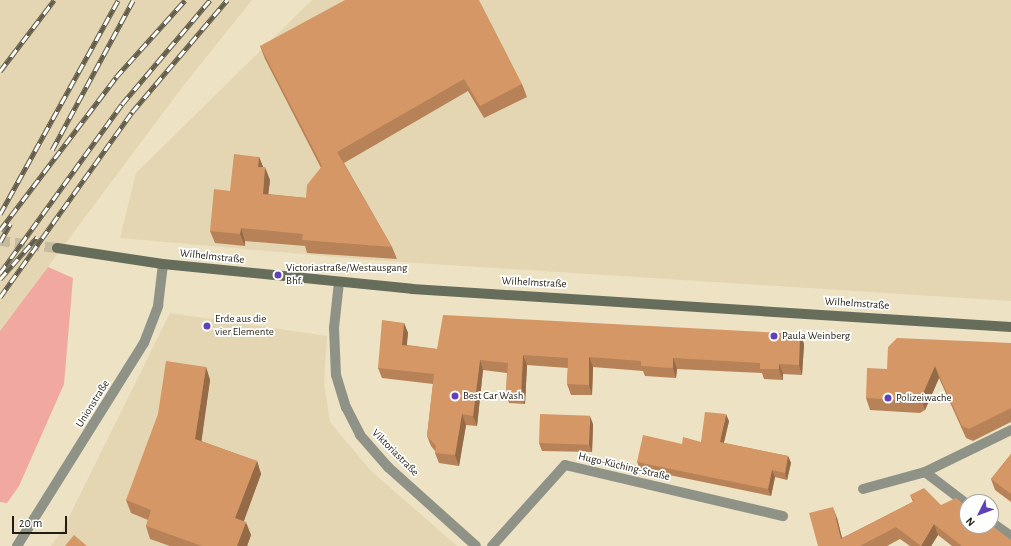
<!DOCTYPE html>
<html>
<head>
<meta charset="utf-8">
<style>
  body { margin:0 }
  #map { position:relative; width:1011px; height:546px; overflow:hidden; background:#ede2c4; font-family:"Alegreya Sans",sans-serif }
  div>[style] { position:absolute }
  .built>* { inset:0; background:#e4d6b2 }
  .green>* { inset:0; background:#f0a8a0 }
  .secondary-tunnel>* { height:10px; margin-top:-5px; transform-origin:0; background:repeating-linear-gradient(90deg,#c4bba0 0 10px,transparent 0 15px) }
  .minor>* { height:10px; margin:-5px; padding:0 5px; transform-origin:5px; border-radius:5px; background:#8f9387 }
  .secondary>* { height:10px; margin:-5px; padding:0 5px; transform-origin:5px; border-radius:5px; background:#676d5b }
  .rail>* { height:4.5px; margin-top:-2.25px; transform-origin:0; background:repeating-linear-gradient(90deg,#fff 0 9px,#625c4a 0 18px); box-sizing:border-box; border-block:1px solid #625c4a }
  .wall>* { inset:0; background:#b78258 }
  .shaded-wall>* { inset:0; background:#956a47 }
  .building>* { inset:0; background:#d59766; transform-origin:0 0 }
  .dots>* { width:11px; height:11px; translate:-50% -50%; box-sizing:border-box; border:2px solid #fff; border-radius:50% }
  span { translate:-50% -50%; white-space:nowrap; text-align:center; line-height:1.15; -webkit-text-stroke:3.5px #fff; paint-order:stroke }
  .street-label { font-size:11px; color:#211d12 }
  .poi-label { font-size:11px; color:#211d12 }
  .left { translate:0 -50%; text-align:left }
  .north { position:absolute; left:959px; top:494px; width:40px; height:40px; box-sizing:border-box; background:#fff; border:1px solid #a6a5a0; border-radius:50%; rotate:228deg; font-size:11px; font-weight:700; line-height:16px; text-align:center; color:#211d12 }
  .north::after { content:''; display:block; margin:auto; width:14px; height:18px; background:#5f41ba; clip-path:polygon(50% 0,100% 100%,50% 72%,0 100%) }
  .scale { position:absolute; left:12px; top:516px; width:55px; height:18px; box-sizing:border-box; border:2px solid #211d12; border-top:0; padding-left:5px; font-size:12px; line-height:14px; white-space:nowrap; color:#211d12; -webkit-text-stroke:3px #fff; paint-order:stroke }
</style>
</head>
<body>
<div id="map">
  <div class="built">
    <div style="clip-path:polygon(0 0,252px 0,183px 86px,0 331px)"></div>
    <div style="clip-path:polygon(312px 0,1011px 0,1011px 301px,370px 260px,120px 238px,136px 173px)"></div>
    <div style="clip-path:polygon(170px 313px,327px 336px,324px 383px,330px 422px,370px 470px,457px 546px,51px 546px,63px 529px)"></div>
  </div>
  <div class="green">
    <div style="clip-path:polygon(48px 267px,73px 278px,64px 384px,19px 486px,7px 503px,0 502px,0 331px)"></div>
  </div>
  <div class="secondary-tunnel">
    <div style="left:0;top:241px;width:57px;rotate:7deg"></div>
  </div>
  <div class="minor">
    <div style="left:339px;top:282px;width:46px;rotate:96.2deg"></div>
    <div style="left:334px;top:328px;width:47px;rotate:87.6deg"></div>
    <div style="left:336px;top:375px;width:34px;rotate:73deg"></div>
    <div style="left:346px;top:407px;width:31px;rotate:63deg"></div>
    <div style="left:360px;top:435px;width:43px;rotate:48.8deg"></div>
    <div style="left:388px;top:467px;width:118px;rotate:41.9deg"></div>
    <div style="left:925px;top:472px;width:53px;rotate:37.3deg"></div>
    <div style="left:863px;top:489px;width:64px;rotate:-15.3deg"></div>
    <div style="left:925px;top:472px;width:96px;rotate:-26deg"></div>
    <div style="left:991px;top:522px;width:24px;rotate:35deg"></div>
    <div style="left:17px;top:546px;width:239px;rotate:-58deg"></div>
    <div style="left:144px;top:343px;width:40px;rotate:-69deg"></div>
    <div style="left:158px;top:306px;width:42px;rotate:-83.2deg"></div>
    <div style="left:492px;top:546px;width:109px;rotate:-48deg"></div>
    <div style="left:565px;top:465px;width:224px;rotate:13.2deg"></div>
  </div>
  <div class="secondary">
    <div style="left:57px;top:248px;width:107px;rotate:8.6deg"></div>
    <div style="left:163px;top:264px;width:250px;rotate:5.7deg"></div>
    <div style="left:412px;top:289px;width:600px;rotate:3.63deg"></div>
  </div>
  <div class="rail">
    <div style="left:0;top:71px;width:89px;rotate:-52.7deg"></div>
    <div style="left:52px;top:150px;width:170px;rotate:-61.6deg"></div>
    <div style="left:0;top:214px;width:244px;rotate:-61.1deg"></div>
    <div style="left:0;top:230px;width:192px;rotate:-52.8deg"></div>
    <div style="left:116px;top:77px;width:103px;rotate:-48.1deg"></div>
    <div style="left:0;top:242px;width:21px;rotate:-61deg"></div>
    <div style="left:0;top:273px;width:208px;rotate:-54.2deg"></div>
    <div style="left:122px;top:104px;width:136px;rotate:-49.8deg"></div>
    <div style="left:0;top:279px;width:56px;rotate:-48.6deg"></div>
    <div style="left:0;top:297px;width:227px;rotate:-54.5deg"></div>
    <div style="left:132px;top:112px;width:147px;rotate:-49.7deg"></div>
  </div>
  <div class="wall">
    <div style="clip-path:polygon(260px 46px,522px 84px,527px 97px,484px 118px,468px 91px,344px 163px,392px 247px,397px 259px,307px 253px,305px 246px,245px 241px,245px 246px,215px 243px,210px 231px,230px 191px,259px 157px,263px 167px,270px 180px,268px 194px,306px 198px,321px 168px,265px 59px)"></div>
    <div style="clip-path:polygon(404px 323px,408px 333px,407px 345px,437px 349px,800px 334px,804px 344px,802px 375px,783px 374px,783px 380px,764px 379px,762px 373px,677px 369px,676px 378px,645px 376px,643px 371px,593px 367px,592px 395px,571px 395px,567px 384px,568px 368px,527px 365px,525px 404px,509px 403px,506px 393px,507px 373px,483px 370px,477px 426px,466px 425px,459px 466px,439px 463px,435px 453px,435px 451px,431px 446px,427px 436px,433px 384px,382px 378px,378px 368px)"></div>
    <div style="clip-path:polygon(1011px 343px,1011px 422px,973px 441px,966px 438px,939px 378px,925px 410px,920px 413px,870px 410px,866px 398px,887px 369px)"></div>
    <div style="clip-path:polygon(206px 367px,210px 380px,201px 441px,257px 461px,261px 474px,244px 521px,251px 535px,247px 546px,170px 546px,150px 539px,146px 526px,148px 520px,131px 513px,126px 500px)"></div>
    <div style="clip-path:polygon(729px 421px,724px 443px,788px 456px,791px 463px,787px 480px,775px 477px,771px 496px,640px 469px,637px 462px,682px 444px,701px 442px)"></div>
    <div style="clip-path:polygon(593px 424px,592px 452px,542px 451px,539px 443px)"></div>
    <div style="clip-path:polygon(1011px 454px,1011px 502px,995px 490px,991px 479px)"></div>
    <div style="clip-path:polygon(910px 495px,941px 505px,1011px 546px,952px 546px,938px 535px,931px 546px,910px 546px,900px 539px,887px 546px,818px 546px,837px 518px,842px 538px,913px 502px)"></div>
  </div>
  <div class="shaded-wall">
    <div style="clip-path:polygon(259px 157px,264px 169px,258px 167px)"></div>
    <div style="clip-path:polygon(265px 167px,270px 180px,267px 206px,263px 194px)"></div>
    <div style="clip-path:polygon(241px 228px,245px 241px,245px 246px,240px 234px)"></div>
    <div style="clip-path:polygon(404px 323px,408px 333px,405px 355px,402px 345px)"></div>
    <div style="clip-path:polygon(800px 334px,804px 344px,802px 375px,799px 365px)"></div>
    <div style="clip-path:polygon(523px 355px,527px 365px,525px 404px,521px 394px)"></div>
    <div style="clip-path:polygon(589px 357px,593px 367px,592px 395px,589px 385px)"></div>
    <div style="clip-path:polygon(673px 358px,677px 369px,676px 378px,673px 368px)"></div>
    <div style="clip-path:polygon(480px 360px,483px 370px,477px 426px,473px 416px)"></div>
    <div style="clip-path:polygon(779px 364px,783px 374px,783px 380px,779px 369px)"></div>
    <div style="clip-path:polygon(935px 366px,939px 378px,925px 410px,921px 398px)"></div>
    <div style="clip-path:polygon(206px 367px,210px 380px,200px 452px,195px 439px)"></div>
    <div style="clip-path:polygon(462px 414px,466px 425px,459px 466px,455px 455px)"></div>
    <div style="clip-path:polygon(726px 414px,729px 421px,722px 449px,720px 442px)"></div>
    <div style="clip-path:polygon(590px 416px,593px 424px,592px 452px,589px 444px)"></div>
    <div style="clip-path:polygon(788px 456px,791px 463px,787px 480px,785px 473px)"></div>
    <div style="clip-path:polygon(257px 461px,261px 474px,240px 531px,235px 518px)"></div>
    <div style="clip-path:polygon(772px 470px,775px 477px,771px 496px,768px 489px)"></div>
    <div style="clip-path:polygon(833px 507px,837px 518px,844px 546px,841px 539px)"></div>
    <div style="clip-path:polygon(246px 522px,251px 535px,247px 546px,237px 546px)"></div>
    <div style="clip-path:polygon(934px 524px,938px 535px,931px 546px,921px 546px)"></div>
  </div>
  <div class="building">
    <div style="clip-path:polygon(345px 0,479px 0,522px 84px,480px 106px,464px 79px,337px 152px,392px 247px,302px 240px,303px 234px,241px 228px,240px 234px,210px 231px,214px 189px,230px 191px,234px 154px,259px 157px,258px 167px,265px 167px,263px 194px,306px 198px,307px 185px,322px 166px,260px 46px)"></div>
    <div style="clip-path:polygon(443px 315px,800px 334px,799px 365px,779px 364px,779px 369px,760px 369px,760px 363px,673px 358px,673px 368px,641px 366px,641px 361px,589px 357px,589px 385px,567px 384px,568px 358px,523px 355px,521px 394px,506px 393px,508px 363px,480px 360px,473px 416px,462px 414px,455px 455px,435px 453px,436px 446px,427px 436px,434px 374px,378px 368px,382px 320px,404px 323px,402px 345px,437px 349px)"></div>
    <div style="clip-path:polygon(897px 338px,1011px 343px,1011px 408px,969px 429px,962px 426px,935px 366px,921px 398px,915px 401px,866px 398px,867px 368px,887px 369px,888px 347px)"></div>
    <div style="clip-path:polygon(166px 361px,206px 367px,195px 439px,257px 461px,235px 518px,246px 522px,237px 546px,202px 546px,146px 526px,151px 510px,126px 500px,158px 414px)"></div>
    <div style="clip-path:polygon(705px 412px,726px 414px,720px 442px,788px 456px,785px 473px,772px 470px,768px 489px,637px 462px,643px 435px,682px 444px,683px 437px,701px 442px)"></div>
    <div style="left:540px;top:414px;width:50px;height:29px;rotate:2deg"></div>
    <div style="clip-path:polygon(1011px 454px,1011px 494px,991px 479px)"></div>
    <div style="clip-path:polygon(924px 488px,941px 505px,956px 498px,967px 507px,967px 526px,991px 526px,991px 525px,1011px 540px,1011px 546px,962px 546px,934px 524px,921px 546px,896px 527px,860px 546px,818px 546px,809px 513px,833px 507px,841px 539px,914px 501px,910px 495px)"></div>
    <div style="clip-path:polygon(74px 535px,87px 546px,65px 546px)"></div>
  </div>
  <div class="dots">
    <div style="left:278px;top:275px;background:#5f41ba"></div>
    <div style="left:207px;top:326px;background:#5f41ba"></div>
    <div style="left:774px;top:336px;background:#5f41ba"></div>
    <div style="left:455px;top:396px;background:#5f41ba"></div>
    <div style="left:888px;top:398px;background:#5f41ba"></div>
  </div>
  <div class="street-label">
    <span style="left:212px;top:257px;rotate:6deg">Wilhelmstraße</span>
    <span style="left:534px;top:283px;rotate:3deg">Wilhelmstraße</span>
    <span style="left:857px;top:304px;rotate:4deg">Wilhelmstraße</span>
    <span style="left:93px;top:404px;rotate:-58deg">Unionstraße</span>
    <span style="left:395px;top:453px;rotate:45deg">Viktoriastraße</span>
    <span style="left:624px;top:467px;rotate:13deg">Hugo-Küching-Straße</span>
  </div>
  <div class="poi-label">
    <span class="left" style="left:286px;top:275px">Victoriastraße/Westausgang<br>Bhf.</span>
    <span class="left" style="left:215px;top:326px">Erde aus die<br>vier Elemente</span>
    <span class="left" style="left:782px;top:336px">Paula Weinberg</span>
    <span class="left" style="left:463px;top:396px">Best Car Wash</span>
    <span class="left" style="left:896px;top:398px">Polizeiwache</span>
  </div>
  <div class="north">N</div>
  <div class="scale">20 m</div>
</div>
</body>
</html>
